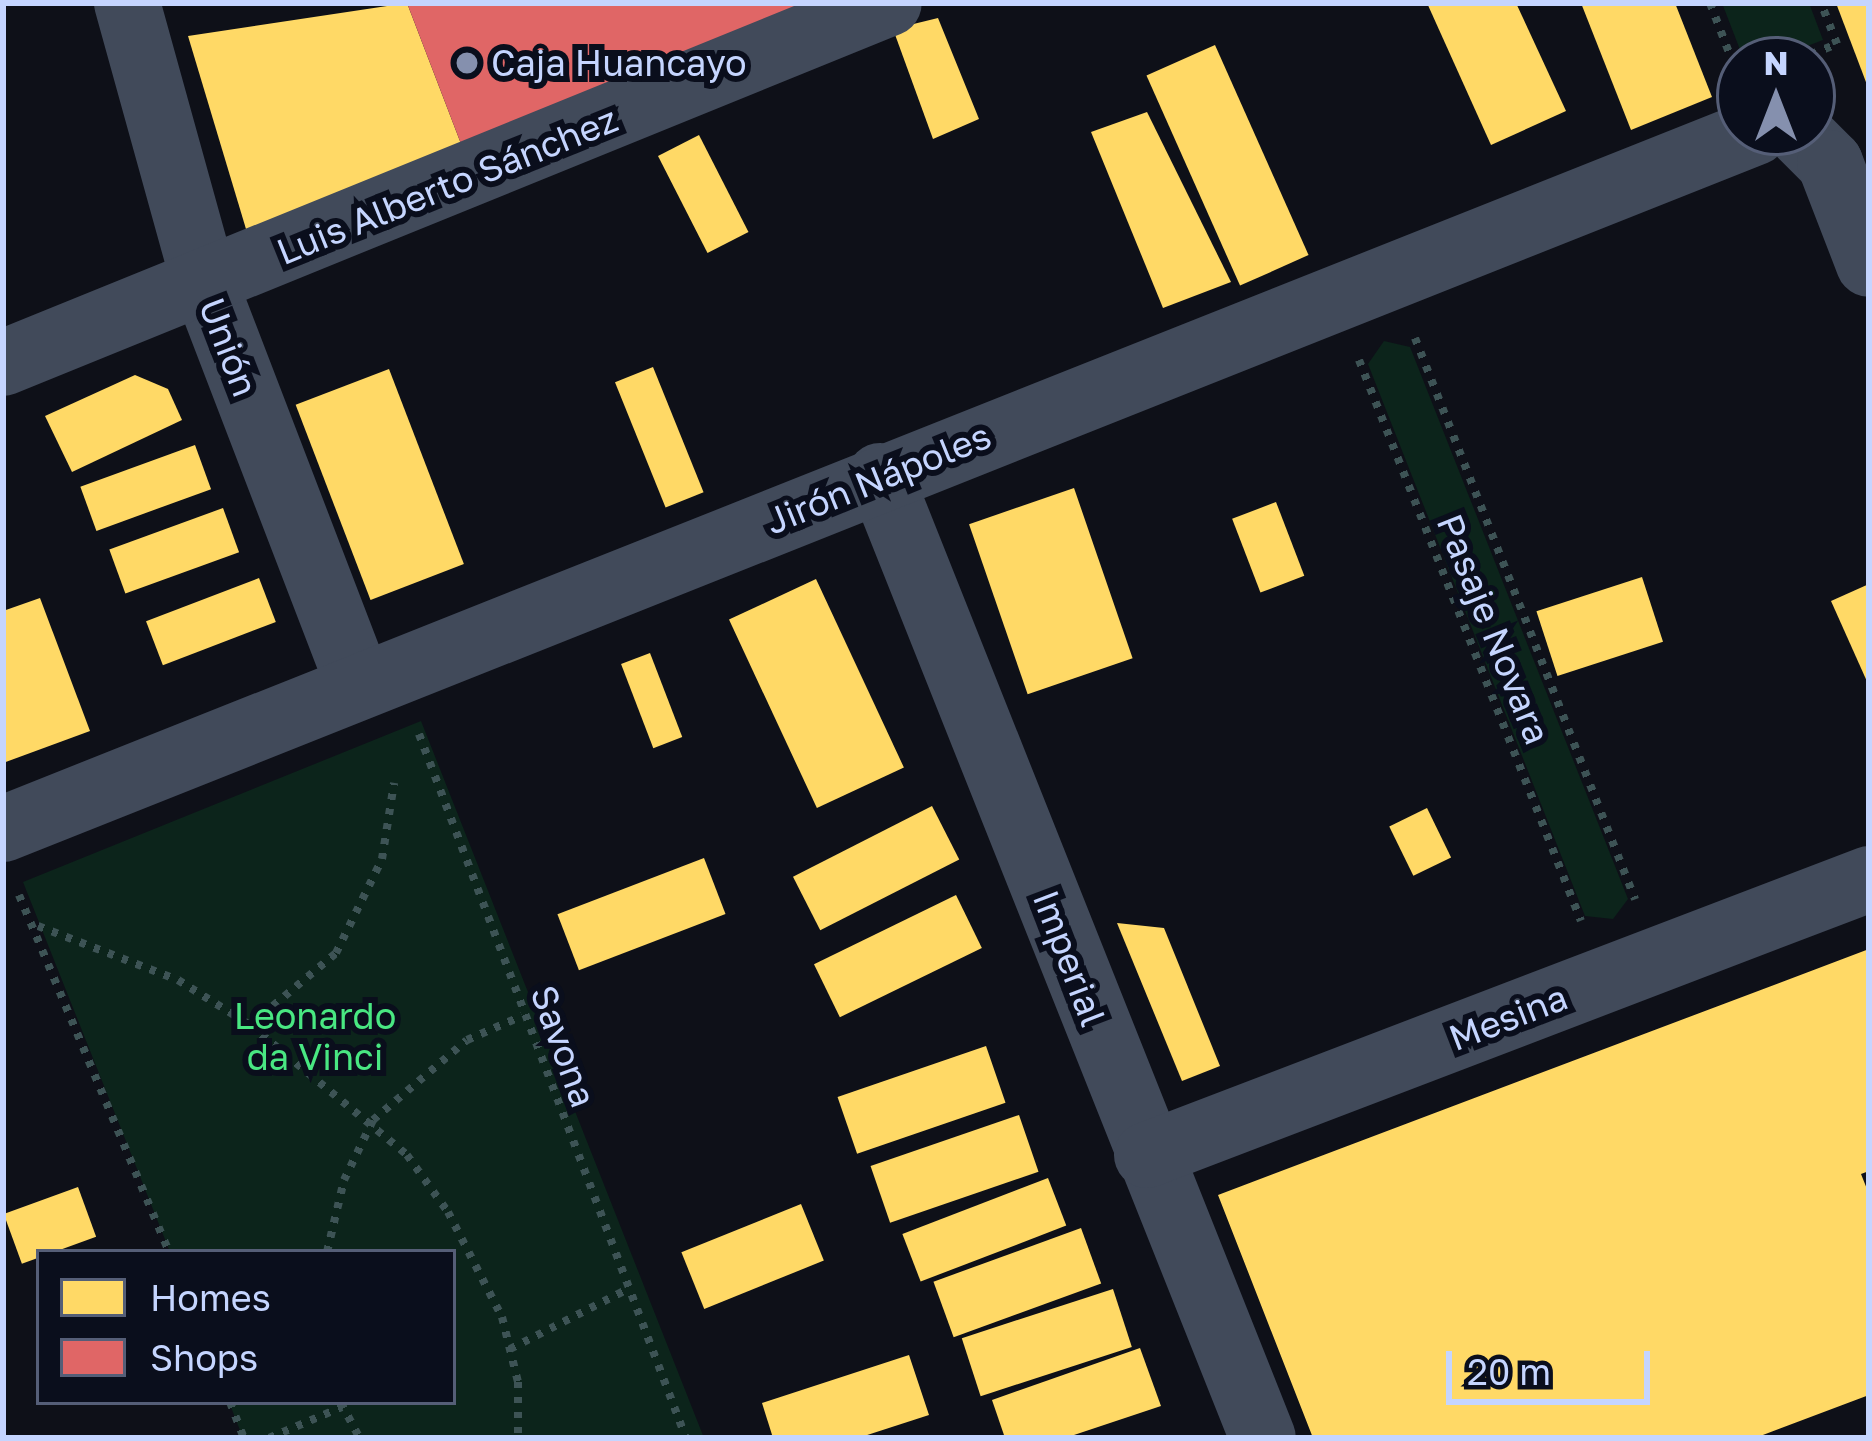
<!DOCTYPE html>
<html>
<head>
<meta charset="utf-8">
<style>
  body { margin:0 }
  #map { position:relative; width:1872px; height:1441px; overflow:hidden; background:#0e1018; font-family:"Golos Text",sans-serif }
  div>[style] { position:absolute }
  .green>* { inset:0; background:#0c241b }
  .homes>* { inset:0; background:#ffd966; transform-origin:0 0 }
  .shops>* { inset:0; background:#e06666 }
  .path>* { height:8px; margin-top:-4px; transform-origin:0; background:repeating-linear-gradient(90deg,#3d5355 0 6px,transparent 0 15px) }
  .minor>* { height:66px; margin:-33px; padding:0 33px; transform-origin:33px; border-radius:33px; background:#414a5a }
  .dots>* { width:33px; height:33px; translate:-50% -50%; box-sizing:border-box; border:6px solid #0a0e1c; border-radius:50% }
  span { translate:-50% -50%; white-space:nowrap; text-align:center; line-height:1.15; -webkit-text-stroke:12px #0a0e1c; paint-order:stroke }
  .poi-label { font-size:36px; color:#c5d5ff }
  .left { translate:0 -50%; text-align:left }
  .street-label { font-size:36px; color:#c5d5ff }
  .park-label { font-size:36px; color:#49e782 }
  .frame { position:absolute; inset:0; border:6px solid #c5d5ff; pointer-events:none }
  .legend { position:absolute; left:36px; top:1249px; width:420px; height:156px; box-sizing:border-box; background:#0a0e1c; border:3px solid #555e77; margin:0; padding:15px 21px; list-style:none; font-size:36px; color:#c5d5ff }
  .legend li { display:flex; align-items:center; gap:24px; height:60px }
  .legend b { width:60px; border:3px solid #555e77 }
  .north { position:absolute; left:1716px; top:36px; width:120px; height:120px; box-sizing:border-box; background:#0a0e1c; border:3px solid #555e77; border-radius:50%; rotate:0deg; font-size:33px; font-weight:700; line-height:48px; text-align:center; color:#c5d5ff }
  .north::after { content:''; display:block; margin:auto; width:42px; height:54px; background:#8590ae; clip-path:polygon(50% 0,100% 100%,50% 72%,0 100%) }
  .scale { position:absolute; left:1446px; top:1351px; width:204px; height:54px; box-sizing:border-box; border:6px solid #c5d5ff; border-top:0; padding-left:15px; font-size:36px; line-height:42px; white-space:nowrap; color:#c5d5ff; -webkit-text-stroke:9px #0a0e1c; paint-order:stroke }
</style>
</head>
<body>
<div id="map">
  <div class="green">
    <div style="clip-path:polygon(1722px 3px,1809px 3px,1823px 40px,1771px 60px,1744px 60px)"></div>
    <div style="clip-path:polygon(1384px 341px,1410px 347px,1628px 899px,1613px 919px,1585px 916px,1368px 364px)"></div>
    <div style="clip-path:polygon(421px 721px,704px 1438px,243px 1438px,229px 1402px,453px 1402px,453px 1252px,170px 1252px,23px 882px)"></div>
  </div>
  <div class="homes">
    <div style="clip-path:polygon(407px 3px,463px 149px,249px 239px,188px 36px)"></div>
    <div style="clip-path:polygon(1427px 3px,1516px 3px,1566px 111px,1491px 145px)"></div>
    <div style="clip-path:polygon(1581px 3px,1675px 3px,1712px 97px,1631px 130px)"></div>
    <div style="clip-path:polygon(1836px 3px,1869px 3px,1869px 90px)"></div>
    <div style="clip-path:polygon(938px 18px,979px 119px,933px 139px,893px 29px)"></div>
    <div style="left:1215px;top:45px;width:230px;height:75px;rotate:66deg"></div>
    <div style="clip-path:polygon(1147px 112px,1231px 282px,1163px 308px,1091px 132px)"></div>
    <div style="left:699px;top:135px;width:109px;height:46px;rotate:63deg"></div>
    <div style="left:653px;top:367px;width:135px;height:41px;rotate:68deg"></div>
    <div style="left:389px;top:369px;width:209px;height:100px;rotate:69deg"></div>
    <div style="clip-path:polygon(135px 375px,168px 389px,182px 420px,72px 472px,45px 416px)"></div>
    <div style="left:195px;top:445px;width:47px;height:122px;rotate:70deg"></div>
    <div style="left:1074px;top:488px;width:180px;height:111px;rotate:71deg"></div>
    <div style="left:1276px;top:502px;width:79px;height:47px;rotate:69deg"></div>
    <div style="left:223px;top:508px;width:47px;height:121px;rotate:70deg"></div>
    <div style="left:1642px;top:577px;width:68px;height:111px;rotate:72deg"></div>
    <div style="left:259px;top:578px;width:47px;height:121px;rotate:69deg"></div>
    <div style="left:816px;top:579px;width:208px;height:96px;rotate:65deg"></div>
    <div style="clip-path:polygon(1869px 584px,1869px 686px,1831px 601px)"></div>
    <div style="clip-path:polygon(40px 598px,90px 731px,3px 763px,3px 611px)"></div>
    <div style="left:650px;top:653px;width:90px;height:31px;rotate:69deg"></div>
    <div style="left:932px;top:806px;width:60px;height:156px;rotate:63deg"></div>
    <div style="left:1427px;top:808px;width:55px;height:42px;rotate:64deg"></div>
    <div style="left:704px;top:858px;width:60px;height:157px;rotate:69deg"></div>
    <div style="left:956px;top:895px;width:59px;height:158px;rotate:64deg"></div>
    <div style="clip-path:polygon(1117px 923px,1164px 928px,1220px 1066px,1182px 1081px)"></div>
    <div style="clip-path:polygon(1869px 949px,1869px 1171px,1861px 1174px,1869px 1194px,1869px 1395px,1755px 1438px,1313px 1438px,1218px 1195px)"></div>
    <div style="left:986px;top:1046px;width:60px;height:157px;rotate:71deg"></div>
    <div style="left:1019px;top:1115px;width:60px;height:157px;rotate:71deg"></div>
    <div style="left:1048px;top:1178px;width:51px;height:156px;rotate:69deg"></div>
    <div style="left:78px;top:1187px;width:53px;height:79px;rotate:70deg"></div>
    <div style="left:801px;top:1204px;width:61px;height:129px;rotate:68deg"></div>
    <div style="left:1081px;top:1228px;width:59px;height:157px;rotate:70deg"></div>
    <div style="left:1113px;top:1289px;width:61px;height:159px;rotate:72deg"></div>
    <div style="clip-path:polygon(1140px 1348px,1161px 1406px,1065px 1438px,1005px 1438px,992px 1400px)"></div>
    <div style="clip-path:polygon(909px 1355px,929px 1415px,858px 1438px,773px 1438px,762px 1403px)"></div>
  </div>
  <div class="shops">
    <div style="clip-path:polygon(407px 3px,817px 3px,463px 149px)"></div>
  </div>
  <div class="path">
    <div style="left:1710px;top:3px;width:70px;rotate:69deg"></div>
    <div style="left:1797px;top:60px;width:43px;rotate:-21.8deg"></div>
    <div style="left:1837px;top:44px;width:44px;rotate:-111.3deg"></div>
    <div style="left:1415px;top:338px;width:603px;rotate:68.59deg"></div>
    <div style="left:1359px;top:360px;width:603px;rotate:68.41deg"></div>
    <div style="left:419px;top:734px;width:753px;rotate:69.23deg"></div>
    <div style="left:19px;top:895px;width:387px;rotate:67.2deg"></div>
    <div style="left:38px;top:926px;width:150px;rotate:21.1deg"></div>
    <div style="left:178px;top:980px;width:85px;rotate:32deg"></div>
    <div style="left:250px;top:1025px;width:204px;rotate:39.6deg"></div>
    <div style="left:407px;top:1155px;width:70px;rotate:54.3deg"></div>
    <div style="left:448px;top:1212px;width:118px;rotate:62.8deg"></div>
    <div style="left:502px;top:1317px;width:67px;rotate:76.2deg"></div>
    <div style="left:518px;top:1382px;width:56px;rotate:90deg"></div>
    <div style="left:250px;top:1025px;width:112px;rotate:-39.9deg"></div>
    <div style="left:336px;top:953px;width:105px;rotate:-63.9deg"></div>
    <div style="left:382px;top:859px;width:77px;rotate:-81deg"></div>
    <div style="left:327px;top:1252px;width:74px;rotate:-76.7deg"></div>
    <div style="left:344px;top:1180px;width:67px;rotate:-64.2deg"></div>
    <div style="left:373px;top:1120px;width:123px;rotate:-40.4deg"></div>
    <div style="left:467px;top:1040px;width:60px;rotate:-23.6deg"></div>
    <div style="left:510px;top:1349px;width:132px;rotate:-27deg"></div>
    <div style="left:230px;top:1402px;width:39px;rotate:69deg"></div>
    <div style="left:341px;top:1403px;width:40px;rotate:62deg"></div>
    <div style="left:269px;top:1438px;width:79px;rotate:-23deg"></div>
  </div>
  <div class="minor">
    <div style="left:127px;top:3px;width:292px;rotate:74.5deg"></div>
    <div style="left:205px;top:284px;width:426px;rotate:69deg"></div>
    <div style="left:1799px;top:132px;width:44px;rotate:45deg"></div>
    <div style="left:1830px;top:163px;width:108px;rotate:68.9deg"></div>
    <div style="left:3px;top:363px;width:956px;rotate:-22.11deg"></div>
    <div style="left:880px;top:476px;width:1035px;rotate:68.29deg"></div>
    <div style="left:3px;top:829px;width:1886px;rotate:-21.69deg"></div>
    <div style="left:1147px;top:1155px;width:773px;rotate:-20.92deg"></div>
  </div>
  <div class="dots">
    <div style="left:467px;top:63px;background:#8590ae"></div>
  </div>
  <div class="poi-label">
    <span class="left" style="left:491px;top:63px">Caja Huancayo</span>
  </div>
  <div class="street-label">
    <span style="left:447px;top:185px;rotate:-22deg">Luis Alberto Sánchez</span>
    <span style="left:229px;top:347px;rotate:69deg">Unión</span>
    <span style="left:878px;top:478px;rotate:-22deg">Jirón Nápoles</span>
    <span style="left:1494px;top:629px;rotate:68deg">Pasaje Novara</span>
    <span style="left:1070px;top:958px;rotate:69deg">Imperial</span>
    <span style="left:1508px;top:1017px;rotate:-21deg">Mesina</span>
    <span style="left:564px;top:1046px;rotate:70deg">Savona</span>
  </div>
  <div class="park-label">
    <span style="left:315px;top:1036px">Leonardo<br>da Vinci</span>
  </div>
  <div class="frame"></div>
  <ul class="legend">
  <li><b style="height:33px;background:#ffd966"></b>Homes</li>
  <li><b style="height:33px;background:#e06666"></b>Shops</li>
  </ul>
  <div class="north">N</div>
  <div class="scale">20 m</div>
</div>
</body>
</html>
